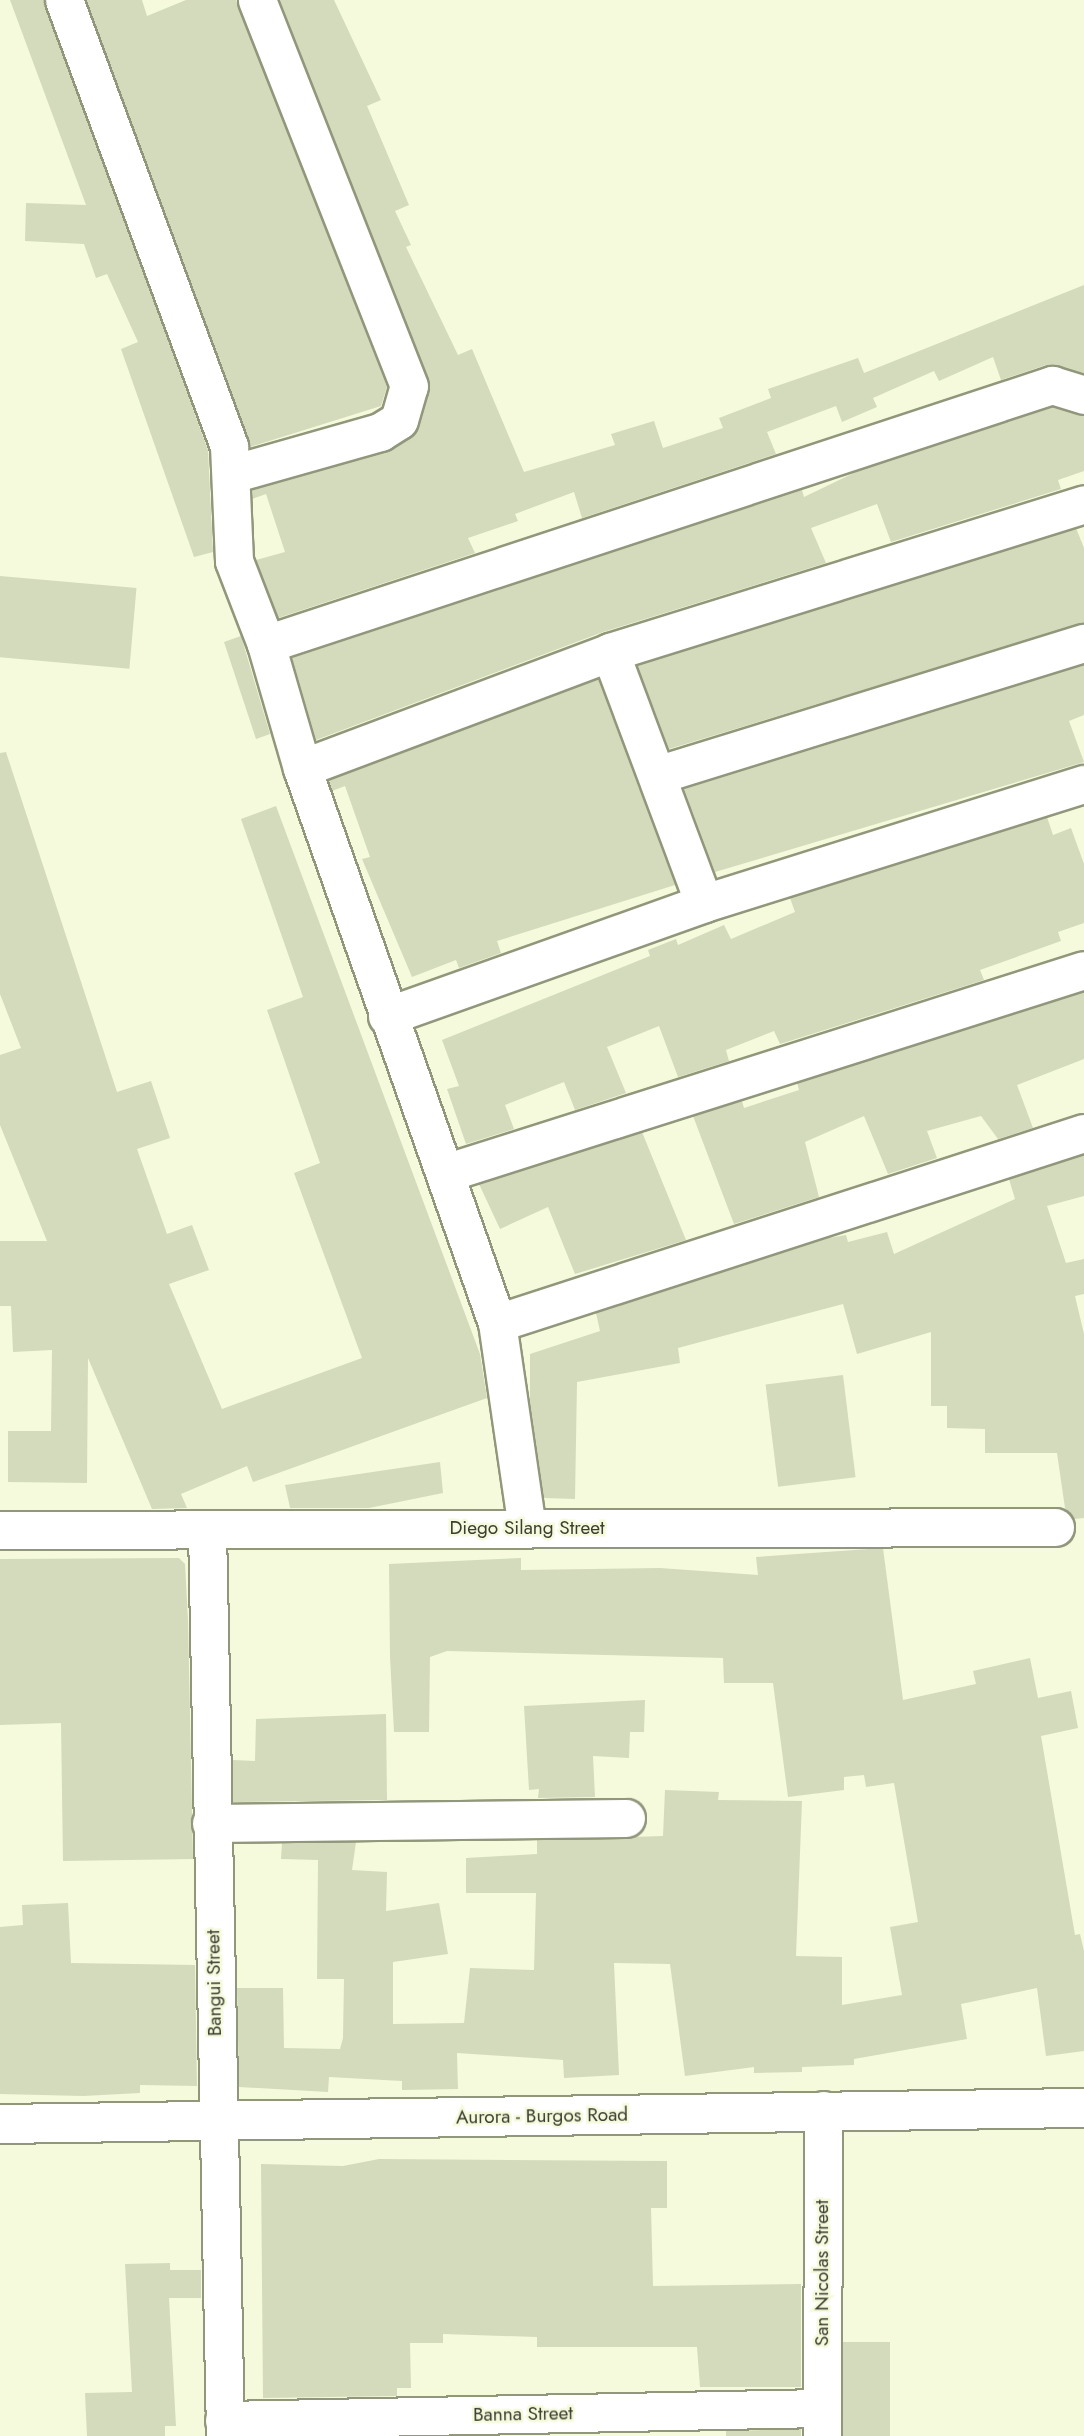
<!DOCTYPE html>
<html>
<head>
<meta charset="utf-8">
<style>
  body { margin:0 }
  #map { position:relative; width:1084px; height:2436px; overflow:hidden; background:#f4fadb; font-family:Jost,sans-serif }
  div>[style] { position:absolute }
  .building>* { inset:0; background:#d4dabc; transform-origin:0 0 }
  .roads { filter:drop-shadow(2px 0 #91977b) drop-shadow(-2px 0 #91977b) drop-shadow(0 2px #91977b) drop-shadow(0 -2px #91977b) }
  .minor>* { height:37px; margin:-18.5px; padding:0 18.5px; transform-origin:18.5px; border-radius:18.5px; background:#fff }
  .major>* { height:38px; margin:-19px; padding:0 19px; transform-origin:19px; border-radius:19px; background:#fff }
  span { translate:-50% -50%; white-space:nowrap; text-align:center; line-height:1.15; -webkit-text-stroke:5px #f4fadb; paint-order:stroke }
  .street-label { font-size:19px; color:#3c3e32 }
</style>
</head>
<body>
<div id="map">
  <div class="building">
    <div style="clip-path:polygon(10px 0,44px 0,208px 450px,213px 552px,194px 557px,121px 349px,138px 342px,107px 274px,96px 278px,84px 244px,25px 241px,26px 203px,86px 205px)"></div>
    <div style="clip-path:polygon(86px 0,142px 0,147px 16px,186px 0,236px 0,387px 387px,381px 406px,250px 447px)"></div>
    <div style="clip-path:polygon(280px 0,334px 0,381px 100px,367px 106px,409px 205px,395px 211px,411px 245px,406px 247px,458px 355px,472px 349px,524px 472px,615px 445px,611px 434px,654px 421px,663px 448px,723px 428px,719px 418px,771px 398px,768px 389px,858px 358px,864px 373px,1084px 285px,1084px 373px,1046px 365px,1001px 380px,993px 357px,939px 381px,934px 371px,873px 398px,877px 407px,842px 422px,836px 406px,767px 432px,776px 454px,582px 518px,574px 492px,515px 514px,518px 521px,468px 538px,475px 553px,278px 618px,256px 560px,285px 552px,266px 494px,252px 499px,252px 490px,391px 450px,419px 427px,429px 391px)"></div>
    <div style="clip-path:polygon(1052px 407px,1084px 415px,1084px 471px,1058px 480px,1061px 489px,891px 542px,877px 504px,811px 528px,826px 563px,603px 632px,316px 740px,292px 658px,802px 490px,804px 497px,860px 470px)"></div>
    <div style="clip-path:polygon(1076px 528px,1084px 548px,1084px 623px,669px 749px,637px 665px)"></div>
    <div style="left:0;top:576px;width:137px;height:81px;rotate:5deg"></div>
    <div style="clip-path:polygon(241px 636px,270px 734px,256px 739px,224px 642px)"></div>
    <div style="clip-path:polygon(1084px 665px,1084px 715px,1069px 721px,1084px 762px,715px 872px,684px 789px)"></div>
    <div style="clip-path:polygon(598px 679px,675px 885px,497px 941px,501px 953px,459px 968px,456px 960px,412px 977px,362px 859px,370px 857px,345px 786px,332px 791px,329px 780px)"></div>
    <div style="clip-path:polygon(6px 752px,117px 1092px,151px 1081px,170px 1138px,137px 1149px,167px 1234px,192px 1225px,209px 1270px,169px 1284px,222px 1409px,362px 1358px,294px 1173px,320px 1163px,267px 1010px,303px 997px,241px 819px,276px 806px,480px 1354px,487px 1398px,253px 1482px,247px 1466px,181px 1494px,187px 1508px,152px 1509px,88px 1358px,87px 1483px,8px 1482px,8px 1431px,51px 1431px,52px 1350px,13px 1352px,11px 1306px,0 1306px,0 1241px,47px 1241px,0 1125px,0 1055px,21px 1048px,0 994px,0 753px)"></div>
    <div style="clip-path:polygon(1047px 817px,1053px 835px,1071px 828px,1084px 864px,1084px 923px,1058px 932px,1061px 941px,980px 970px,984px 980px,780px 1044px,774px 1031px,726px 1050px,729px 1061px,678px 1077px,659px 1026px,607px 1047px,626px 1093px,575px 1110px,564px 1082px,505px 1105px,514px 1129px,466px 1144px,447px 1089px,459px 1086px,442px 1040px,650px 956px,648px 950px,676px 939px,678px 945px,724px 925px,731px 939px,795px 912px,790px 898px)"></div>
    <div style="clip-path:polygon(1084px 992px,1084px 1059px,1017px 1085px,1033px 1128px,998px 1139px,981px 1116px,927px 1131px,937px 1158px,888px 1174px,864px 1116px,805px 1142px,819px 1197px,734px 1224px,693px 1116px,742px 1101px,744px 1108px,799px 1090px,797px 1083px)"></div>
    <div style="clip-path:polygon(642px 1132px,686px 1240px,575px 1274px,548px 1207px,500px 1229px,479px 1184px)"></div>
    <div style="clip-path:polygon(1084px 1155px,1084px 1196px,1047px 1206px,1066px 1263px,1084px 1259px,1084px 1294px,1075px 1296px,1084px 1334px,1084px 1518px,1074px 1519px,1065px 1508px,1057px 1453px,985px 1453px,985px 1429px,947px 1428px,947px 1406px,931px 1406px,931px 1332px,857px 1354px,843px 1304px,678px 1348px,680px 1363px,577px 1382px,575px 1499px,544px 1498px,530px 1401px,530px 1354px,600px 1331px,596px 1313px,829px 1238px,846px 1235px,848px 1242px,887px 1232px,894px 1254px,1015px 1199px,1009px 1179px)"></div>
    <div style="left:843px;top:1375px;width:103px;height:78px;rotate:83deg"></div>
    <div style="clip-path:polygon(440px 1462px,443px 1493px,369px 1508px,290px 1508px,285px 1485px)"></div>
    <div style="clip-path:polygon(883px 1548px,903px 1700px,976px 1684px,973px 1671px,1030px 1658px,1038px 1698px,1071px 1691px,1078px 1728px,1041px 1736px,1075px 1935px,1080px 1934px,1084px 1951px,1084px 2051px,1046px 2056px,1037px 1988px,961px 2004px,967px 2039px,854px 2059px,854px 2065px,802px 2067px,802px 2072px,754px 2073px,754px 2067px,685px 2076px,670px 1964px,614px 1963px,619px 2075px,564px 2078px,563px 2060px,457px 2053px,458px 2089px,402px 2090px,402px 2081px,329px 2077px,328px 2092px,239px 2087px,237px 1988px,283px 1988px,284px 2048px,340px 2049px,343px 2038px,344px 1979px,317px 1979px,318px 1860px,281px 1859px,282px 1843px,356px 1842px,352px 1870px,387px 1872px,386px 1911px,439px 1903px,448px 1954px,393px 1962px,393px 2024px,464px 2023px,470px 1968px,534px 1970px,536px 1893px,466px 1893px,466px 1858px,537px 1854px,537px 1840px,663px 1836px,665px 1790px,719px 1792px,718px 1800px,802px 1801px,796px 1956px,842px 1957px,842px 2005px,902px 1995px,890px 1927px,918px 1922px,894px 1783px,866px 1787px,864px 1775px,844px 1777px,844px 1790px,788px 1797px,773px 1683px,724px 1683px,723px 1658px,447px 1651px,430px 1657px,429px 1732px,394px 1732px,390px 1657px,389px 1564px,521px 1558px,521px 1570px,660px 1568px,758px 1575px,756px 1557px)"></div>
    <div style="clip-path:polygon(179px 1558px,185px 1564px,188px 1620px,193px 1859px,63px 1861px,61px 1723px,0 1725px,0 1559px)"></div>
    <div style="clip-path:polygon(645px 1700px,644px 1732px,630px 1732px,629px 1758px,593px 1756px,595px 1797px,538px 1798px,539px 1789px,529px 1790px,524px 1706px)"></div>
    <div style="clip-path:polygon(386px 1714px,387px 1800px,233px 1802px,233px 1760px,255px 1761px,256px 1719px)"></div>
    <div style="clip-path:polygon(68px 1903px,71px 1963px,195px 1965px,197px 2086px,140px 2085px,140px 2093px,83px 2096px,0 2094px,0 1927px,23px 1925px,22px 1905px)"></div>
    <div style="clip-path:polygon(379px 2159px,667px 2161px,667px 2208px,651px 2208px,653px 2286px,801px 2284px,801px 2387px,700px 2387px,697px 2347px,537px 2347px,537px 2337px,443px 2334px,443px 2343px,410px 2343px,411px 2388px,397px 2388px,397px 2396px,263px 2398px,261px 2164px,343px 2166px)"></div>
    <div style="clip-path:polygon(170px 2263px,170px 2270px,201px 2270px,201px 2298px,169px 2298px,176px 2426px,165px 2426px,165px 2436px,87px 2436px,85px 2393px,132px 2392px,125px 2264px)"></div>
    <div style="left:843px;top:2342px;width:47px;height:94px"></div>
    <div style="clip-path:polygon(801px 2429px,801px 2436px,726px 2436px,726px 2431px)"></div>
  </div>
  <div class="roads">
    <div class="minor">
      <div style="left:64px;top:0;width:476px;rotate:69.7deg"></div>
      <div style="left:229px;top:446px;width:115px;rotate:87.5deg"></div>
      <div style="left:234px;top:561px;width:89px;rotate:68.9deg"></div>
      <div style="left:235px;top:473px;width:151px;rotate:-15.8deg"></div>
      <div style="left:380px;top:432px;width:22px;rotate:-32deg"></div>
      <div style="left:399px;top:420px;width:35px;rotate:-74deg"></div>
      <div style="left:409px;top:386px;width:415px;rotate:-111.5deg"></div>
      <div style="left:610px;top:652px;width:268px;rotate:69.5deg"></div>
      <div style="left:302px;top:768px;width:329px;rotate:-20.6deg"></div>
      <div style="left:610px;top:652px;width:497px;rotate:-17.3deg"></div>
      <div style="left:660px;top:774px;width:444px;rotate:-17.2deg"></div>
      <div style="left:387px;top:1016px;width:337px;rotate:-19.6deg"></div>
      <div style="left:704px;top:903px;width:398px;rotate:-17.4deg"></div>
      <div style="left:445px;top:1173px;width:670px;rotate:-17.62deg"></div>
      <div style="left:497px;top:1323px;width:617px;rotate:-17.94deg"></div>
      <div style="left:527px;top:1528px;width:207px;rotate:-98.3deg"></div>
      <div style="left:497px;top:1323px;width:588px;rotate:-109.36deg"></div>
      <div style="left:302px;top:768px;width:129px;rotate:-106.2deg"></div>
      <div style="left:266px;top:644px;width:828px;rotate:-18.24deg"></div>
      <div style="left:1052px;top:385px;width:34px;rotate:17deg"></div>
      <div style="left:207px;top:1529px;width:907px;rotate:88.86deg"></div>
      <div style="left:0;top:1530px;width:1055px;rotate:-0.16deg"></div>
      <div style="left:211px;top:1823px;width:415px;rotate:-0.7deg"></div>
      <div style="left:224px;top:2420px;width:598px;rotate:-1.15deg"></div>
      <div style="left:822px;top:2436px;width:326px;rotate:-89.8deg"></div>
    </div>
    <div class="major">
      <div style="left:0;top:2124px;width:1084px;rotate:-0.85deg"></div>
    </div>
  </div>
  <div class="street-label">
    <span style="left:527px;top:1528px">Diego Silang Street</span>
    <span style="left:214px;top:1983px;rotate:-91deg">Bangui Street</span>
    <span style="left:542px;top:2116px;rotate:-1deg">Aurora - Burgos Road</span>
    <span style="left:822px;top:2273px;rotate:-90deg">San Nicolas Street</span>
    <span style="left:523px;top:2414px;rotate:-1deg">Banna Street</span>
  </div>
</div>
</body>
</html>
